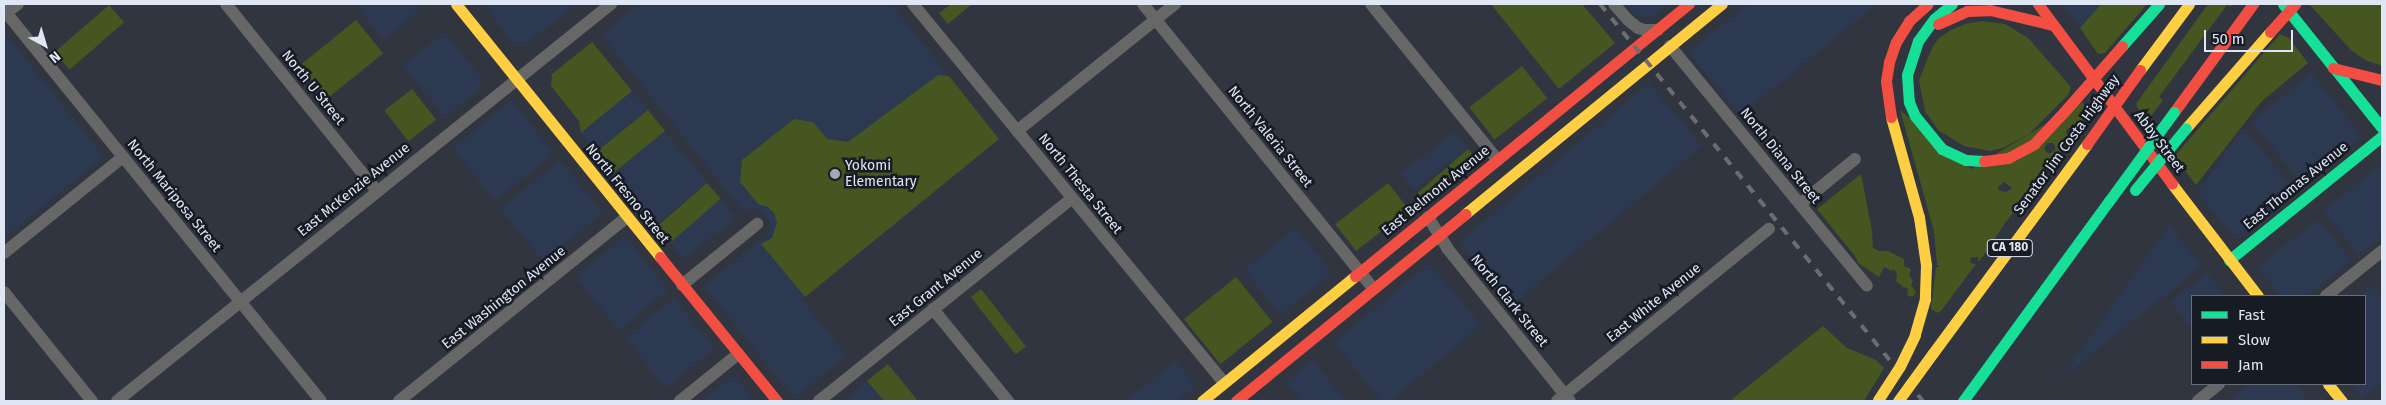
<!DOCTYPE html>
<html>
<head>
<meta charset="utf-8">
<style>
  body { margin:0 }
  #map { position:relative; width:2386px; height:405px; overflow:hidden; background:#303540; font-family:"Fira Sans",sans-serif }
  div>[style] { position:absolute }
  .built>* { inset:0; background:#2d3951; transform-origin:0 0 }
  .green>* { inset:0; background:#455620; transform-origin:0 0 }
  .street>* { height:12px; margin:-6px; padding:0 6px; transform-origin:6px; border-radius:6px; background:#666766 }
  .fast>* { height:11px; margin:-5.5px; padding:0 5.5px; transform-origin:5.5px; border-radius:5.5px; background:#16e098 }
  .slow>* { height:11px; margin:-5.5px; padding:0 5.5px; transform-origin:5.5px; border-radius:5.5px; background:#ffcf43 }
  .jam>* { height:11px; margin:-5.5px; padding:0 5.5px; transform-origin:5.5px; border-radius:5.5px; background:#f24e42 }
  .rail>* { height:4px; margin-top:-2px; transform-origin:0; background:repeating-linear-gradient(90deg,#6b6d70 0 9px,transparent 0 18px) }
  .fast-bridge>* { height:11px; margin:-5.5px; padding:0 5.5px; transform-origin:5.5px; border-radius:5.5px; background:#16e098 }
  .slow-bridge>* { height:11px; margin:-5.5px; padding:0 5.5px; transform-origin:5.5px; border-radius:5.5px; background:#ffcf43 }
  .jam-bridge>* { height:11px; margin:-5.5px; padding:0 5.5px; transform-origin:5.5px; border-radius:5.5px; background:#f24e42 }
  .dots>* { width:14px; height:14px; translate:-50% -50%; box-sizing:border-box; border:2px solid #161b24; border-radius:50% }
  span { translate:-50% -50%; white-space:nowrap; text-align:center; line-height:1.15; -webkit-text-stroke:5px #161b24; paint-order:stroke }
  .shield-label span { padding:1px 4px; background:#161b24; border:1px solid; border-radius:4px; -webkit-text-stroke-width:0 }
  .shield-label { font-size:12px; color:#e0e7f4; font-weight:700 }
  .street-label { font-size:14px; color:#e0e7f4 }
  .poi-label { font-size:14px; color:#e0e7f4 }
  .left { translate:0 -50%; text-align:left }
  .frame { position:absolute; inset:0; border:5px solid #e0e7f4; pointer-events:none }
  .legend { position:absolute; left:2191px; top:295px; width:175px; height:90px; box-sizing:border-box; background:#161b24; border:1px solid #676d77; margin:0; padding:6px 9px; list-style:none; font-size:15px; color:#e0e7f4 }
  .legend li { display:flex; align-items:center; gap:10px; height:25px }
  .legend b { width:25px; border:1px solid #676d77 }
  .north { position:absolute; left:20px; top:20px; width:50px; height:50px; -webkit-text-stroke:4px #161b24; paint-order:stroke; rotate:141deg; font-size:14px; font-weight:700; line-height:20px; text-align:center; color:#e0e7f4 }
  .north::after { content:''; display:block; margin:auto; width:18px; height:22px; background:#e0e7f4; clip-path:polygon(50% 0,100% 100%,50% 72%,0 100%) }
  .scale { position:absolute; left:2204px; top:30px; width:89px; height:22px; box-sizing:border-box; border:2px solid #e0e7f4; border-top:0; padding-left:6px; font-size:15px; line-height:18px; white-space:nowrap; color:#e0e7f4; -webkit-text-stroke:4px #161b24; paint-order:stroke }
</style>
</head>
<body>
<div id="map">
  <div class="built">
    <div style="clip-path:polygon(354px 4px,421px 4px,423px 7px,383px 40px)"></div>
    <div style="clip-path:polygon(483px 4px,578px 4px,523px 45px,513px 43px)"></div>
    <div style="clip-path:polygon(639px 4px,891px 4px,999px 139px,802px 300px,846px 356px,794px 399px,704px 286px,756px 244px,766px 238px,771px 228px,768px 216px,757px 208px,743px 211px,601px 34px)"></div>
    <div style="clip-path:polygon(1625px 4px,1668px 4px,1652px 17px,1636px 16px)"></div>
    <div style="clip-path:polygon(1748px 4px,1877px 4px,1740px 115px,1688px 52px)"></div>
    <div style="clip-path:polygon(2062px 4px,2101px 4px,2080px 28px)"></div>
    <div style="clip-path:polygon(4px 32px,104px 157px,4px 238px)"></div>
    <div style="clip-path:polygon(444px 32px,481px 77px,479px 89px,445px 118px,403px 65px)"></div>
    <div style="left:2311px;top:73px;width:82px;height:77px;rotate:51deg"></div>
    <div style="left:1649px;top:83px;width:82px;height:247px;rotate:50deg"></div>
    <div style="left:632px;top:91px;width:25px;height:66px;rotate:50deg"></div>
    <div style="clip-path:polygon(512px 100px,552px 152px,550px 157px,495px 201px,453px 148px)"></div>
    <div style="clip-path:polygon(2244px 128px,2295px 191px,2235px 239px,2197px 192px)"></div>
    <div style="left:665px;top:131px;width:67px;height:67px;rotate:51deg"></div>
    <div style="left:1455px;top:132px;width:21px;height:68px;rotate:53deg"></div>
    <div style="left:560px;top:160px;width:68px;height:77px;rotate:51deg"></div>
    <div style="clip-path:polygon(2382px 163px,2382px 237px,2359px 255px,2323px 211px)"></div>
    <div style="left:721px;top:199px;width:25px;height:67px;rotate:53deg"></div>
    <div style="clip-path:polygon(2318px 219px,2352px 261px,2307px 296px,2281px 296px,2257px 267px)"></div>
    <div style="clip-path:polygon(2169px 225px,2202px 266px,2060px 379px)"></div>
    <div style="clip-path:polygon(1296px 228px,1329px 269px,1329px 276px,1280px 315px,1244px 270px)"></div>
    <div style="left:625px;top:236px;width:69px;height:64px;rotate:51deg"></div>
    <div style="clip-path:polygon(1429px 263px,1481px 325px,1391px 401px,1381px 401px,1334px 343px)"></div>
    <div style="clip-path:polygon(2207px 273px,2226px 296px,2192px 296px,2192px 329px,2170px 302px)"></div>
    <div style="clip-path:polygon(2372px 286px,2382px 298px,2382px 382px,2361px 399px,2350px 384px,2365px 384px,2365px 296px,2360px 296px)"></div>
    <div style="left:674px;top:298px;width:65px;height:63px;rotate:51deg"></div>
    <div style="clip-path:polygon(1176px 360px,1196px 386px,1177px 401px,1125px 401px)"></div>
    <div style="clip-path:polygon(1313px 360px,1346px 401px,1301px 401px,1285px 382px)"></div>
    <div style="clip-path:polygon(734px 375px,755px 401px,702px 401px)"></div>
    <div style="clip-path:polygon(867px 381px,884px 401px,842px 401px)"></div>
    <div style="clip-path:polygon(2250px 384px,2295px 384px,2309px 401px,2228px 401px)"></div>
  </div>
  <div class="green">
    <div style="clip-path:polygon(951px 4px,972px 4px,948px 24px,939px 13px)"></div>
    <div style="clip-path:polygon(1491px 4px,1582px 4px,1615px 43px,1559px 89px)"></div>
    <div style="clip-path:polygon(2101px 4px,2147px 4px,2105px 53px,2098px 54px,2080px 28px)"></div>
    <div style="clip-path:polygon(2208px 4px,2233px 4px,2231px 7px,2227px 5px,2159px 97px,2163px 100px,2152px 115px,2143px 119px,2136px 104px)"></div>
    <div style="clip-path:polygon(2309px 4px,2382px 4px,2382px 66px,2365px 60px,2352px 51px)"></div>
    <div style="left:109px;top:5px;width:23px;height:72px;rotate:49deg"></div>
    <div style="left:356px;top:20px;width:43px;height:73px;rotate:51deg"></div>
    <div style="clip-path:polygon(1982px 21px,2005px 24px,2028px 38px,2071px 87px,2068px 95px,2029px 134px,2003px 148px,1990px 151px,1964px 146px,1938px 130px,1925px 111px,1919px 80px,1932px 48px,1938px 39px,1949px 31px,1965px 24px)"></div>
    <div style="clip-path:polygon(2280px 34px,2289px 38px,2308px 63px,2261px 102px,2196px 185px,2174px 157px)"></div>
    <div style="clip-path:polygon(592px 42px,632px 91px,581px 133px,579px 121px,551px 86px,552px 74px)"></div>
    <div style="left:1522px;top:66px;width:41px;height:67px;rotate:52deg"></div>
    <div style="clip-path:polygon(938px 75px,949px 76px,999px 139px,805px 297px,761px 244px,772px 238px,777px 222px,774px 213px,768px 207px,758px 204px,740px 182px,742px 160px,794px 119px,813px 122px,827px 139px,848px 142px)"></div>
    <div style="left:412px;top:89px;width:39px;height:35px;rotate:52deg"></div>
    <div style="clip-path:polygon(evenodd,2082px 102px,2088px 111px,2086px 116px,2074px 133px,2074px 129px,2069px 128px,2066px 130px,2067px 135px,2071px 137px,2074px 134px,2063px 150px,2005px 223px,1984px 255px,1978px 262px,1978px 257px,1971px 257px,1970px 263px,1976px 264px,1941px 311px,1938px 313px,1931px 309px,1936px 267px,1939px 267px,1937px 265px,1934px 231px,1900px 110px,1971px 169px,2082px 102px,2047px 143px,2053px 143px,2055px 146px,2055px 150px,2049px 154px,2044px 149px,2047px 143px,2082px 102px,2004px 182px,2012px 188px,2007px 192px,1999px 191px,1998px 187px,2004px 182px)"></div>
    <div style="left:648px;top:110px;width:27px;height:67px;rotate:51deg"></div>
    <div style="left:1468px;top:149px;width:11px;height:67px;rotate:49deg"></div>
    <div style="clip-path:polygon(1861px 174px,1872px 231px,1873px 248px,1879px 251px,1888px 251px,1904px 259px,1904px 266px,1911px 269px,1909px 276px,1913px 280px,1911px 285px,1916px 293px,1912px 297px,1907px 295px,1908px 288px,1903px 287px,1896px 281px,1897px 274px,1894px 269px,1893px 271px,1884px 267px,1879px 277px,1858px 263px,1855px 256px,1817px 209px)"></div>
    <div style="left:707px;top:183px;width:21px;height:65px;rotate:49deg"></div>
    <div style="left:1388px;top:183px;width:34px;height:67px;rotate:52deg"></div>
    <div style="left:1236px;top:277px;width:58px;height:67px;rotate:51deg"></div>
    <div style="left:981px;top:289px;width:73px;height:13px;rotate:52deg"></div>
    <div style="clip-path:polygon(1823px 326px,1847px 348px,1876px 360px,1884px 368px,1864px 401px,1734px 401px,1732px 399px)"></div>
    <div style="clip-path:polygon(888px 364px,918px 401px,884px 401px,867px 381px)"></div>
  </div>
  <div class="street">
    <div style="left:226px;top:4px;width:240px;rotate:51.1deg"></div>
    <div style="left:913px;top:4px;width:490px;rotate:50.6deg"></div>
    <div style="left:1143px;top:4px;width:365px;rotate:51deg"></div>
    <div style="left:1371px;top:4px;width:201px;rotate:50.9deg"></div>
    <div style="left:1614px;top:4px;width:21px;rotate:49deg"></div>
    <div style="left:1628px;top:20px;width:13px;rotate:39deg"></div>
    <div style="left:1638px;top:28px;width:7px;rotate:16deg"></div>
    <div style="left:1645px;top:30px;width:13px"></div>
    <div style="left:4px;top:10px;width:503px;rotate:50.97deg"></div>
    <div style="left:6px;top:13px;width:15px;rotate:-37deg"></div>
    <div style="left:1670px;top:46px;width:310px;rotate:50.6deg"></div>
    <div style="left:1017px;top:131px;width:203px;rotate:-38.8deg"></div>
    <div style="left:1800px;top:204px;width:71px;rotate:-39.3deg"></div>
    <div style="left:1428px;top:217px;width:36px;rotate:58deg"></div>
    <div style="left:1447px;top:248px;width:196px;rotate:51.2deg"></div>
    <div style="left:4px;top:253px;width:153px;rotate:-38.9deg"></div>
    <div style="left:682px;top:285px;width:97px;rotate:-39.1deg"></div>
    <div style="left:4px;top:292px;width:140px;rotate:51.1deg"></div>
    <div style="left:2326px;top:296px;width:72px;rotate:-38.8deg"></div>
    <div style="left:933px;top:309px;width:119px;rotate:50.8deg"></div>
    <div style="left:117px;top:401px;width:634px;rotate:-38.79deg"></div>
    <div style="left:399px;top:401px;width:293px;rotate:-38.9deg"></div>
    <div style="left:680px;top:401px;width:75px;rotate:-39deg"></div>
    <div style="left:819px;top:401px;width:324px;rotate:-38.7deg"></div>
    <div style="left:1557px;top:401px;width:273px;rotate:-39.1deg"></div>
    <div style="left:2198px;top:401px;width:27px;rotate:-39deg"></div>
  </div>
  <div class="fast">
    <div style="left:1952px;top:4px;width:23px;rotate:140deg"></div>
    <div style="left:1934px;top:19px;width:27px;rotate:126deg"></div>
    <div style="left:1918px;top:41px;width:36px;rotate:108deg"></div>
    <div style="left:1907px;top:75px;width:27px;rotate:86deg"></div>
    <div style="left:1909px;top:102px;width:15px;rotate:67deg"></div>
    <div style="left:1915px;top:116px;width:43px;rotate:50.7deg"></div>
    <div style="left:1942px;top:149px;width:26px;rotate:25deg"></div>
    <div style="left:1966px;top:160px;width:18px;rotate:3deg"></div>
    <div style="left:2283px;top:4px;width:159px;rotate:51.4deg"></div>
    <div style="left:2122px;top:46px;width:56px;rotate:-48.6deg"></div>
    <div style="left:2229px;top:260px;width:197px;rotate:-39deg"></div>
    <div style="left:1963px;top:401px;width:248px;rotate:-53.9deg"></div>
  </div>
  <div class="slow">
    <div style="left:456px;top:4px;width:325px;rotate:51.1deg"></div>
    <div style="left:2140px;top:70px;width:82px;rotate:-53.4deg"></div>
    <div style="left:1891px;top:117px;width:104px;rotate:74.4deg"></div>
    <div style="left:1919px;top:217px;width:49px;rotate:81.7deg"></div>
    <div style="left:1926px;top:265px;width:34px;rotate:92deg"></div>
    <div style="left:1925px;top:299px;width:37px;rotate:106deg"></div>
    <div style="left:2186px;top:128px;width:128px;rotate:-48.8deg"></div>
    <div style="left:2172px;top:184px;width:141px;rotate:52.5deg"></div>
    <div style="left:1465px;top:214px;width:332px;rotate:-39.3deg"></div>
    <div style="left:1933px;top:353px;width:260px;rotate:-53.6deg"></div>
    <div style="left:2328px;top:384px;width:22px;rotate:51deg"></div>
    <div style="left:1202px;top:401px;width:198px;rotate:-39.2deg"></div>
  </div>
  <div class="jam">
    <div style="left:2038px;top:4px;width:224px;rotate:53.3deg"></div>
    <div style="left:1938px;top:24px;width:32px;rotate:-24deg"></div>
    <div style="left:1967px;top:11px;width:23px;rotate:-2deg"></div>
    <div style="left:1990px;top:10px;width:65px;rotate:13.4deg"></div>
    <div style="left:2333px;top:68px;width:50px;rotate:13.8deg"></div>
    <div style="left:2174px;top:112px;width:134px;rotate:-53.8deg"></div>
    <div style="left:1891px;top:117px;width:36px;rotate:-98deg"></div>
    <div style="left:1886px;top:81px;width:19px;rotate:-81deg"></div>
    <div style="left:1889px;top:62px;width:21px;rotate:-71deg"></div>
    <div style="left:1896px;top:42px;width:25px;rotate:-58deg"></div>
    <div style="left:1909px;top:21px;width:25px;rotate:-42deg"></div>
    <div style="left:1984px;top:161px;width:24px;rotate:-7deg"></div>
    <div style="left:2008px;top:158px;width:30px;rotate:-28deg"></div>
    <div style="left:2034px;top:144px;width:42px;rotate:-46.9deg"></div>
    <div style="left:660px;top:257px;width:186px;rotate:50.9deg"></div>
    <div style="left:1355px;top:276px;width:431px;rotate:-39.2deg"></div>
    <div style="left:1236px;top:401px;width:296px;rotate:-39.2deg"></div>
  </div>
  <div class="rail">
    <div style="left:1600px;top:4px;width:512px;rotate:50.87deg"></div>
  </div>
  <div class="fast-bridge">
    <div style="left:2135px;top:190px;width:80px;rotate:-50.6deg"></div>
    <div style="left:2109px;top:201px;width:110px;rotate:-53.9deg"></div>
  </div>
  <div class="slow-bridge">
    <div style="left:1878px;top:400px;width:40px;rotate:-57.1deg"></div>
    <div style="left:1900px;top:366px;width:34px;rotate:-64deg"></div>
    <div style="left:1898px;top:401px;width:59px;rotate:-53.9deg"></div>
  </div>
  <div class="jam-bridge">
    <div style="left:2270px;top:32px;width:38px;rotate:-48deg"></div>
    <div style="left:2063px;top:113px;width:89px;rotate:-48.6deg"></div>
    <div style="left:2087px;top:144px;width:91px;rotate:-54.4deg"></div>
  </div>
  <div class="dots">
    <div style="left:835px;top:174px;background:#a2a9b5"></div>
  </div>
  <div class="shield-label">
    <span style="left:2010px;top:248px">CA 180</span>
  </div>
  <div class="street-label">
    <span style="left:313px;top:88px;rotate:51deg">North U Street</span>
    <span style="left:1270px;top:137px;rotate:51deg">North Valeria Street</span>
    <span style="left:2159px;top:142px;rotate:53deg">Abby Street</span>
    <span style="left:2067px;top:145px;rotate:-54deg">Senator Jim Costa Highway</span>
    <span style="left:1780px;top:156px;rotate:51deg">North Diana Street</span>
    <span style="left:1080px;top:184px;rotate:51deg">North Thesta Street</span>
    <span style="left:2296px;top:186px;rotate:-39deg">East Thomas Avenue</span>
    <span style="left:354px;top:190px;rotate:-39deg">East McKenzie Avenue</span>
    <span style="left:1436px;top:191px;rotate:-39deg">East Belmont Avenue</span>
    <span style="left:627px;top:194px;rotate:51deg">North Fresno Street</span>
    <span style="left:174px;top:196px;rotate:51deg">North Mariposa Street</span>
    <span style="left:936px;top:288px;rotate:-39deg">East Grant Avenue</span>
    <span style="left:504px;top:298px;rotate:-39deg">East Washington Avenue</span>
    <span style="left:1509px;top:301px;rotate:51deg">North Clark Street</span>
    <span style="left:1654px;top:303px;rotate:-39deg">East White Avenue</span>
  </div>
  <div class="poi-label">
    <span class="left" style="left:845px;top:174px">Yokomi<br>Elementary</span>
  </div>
  <div class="frame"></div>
  <ul class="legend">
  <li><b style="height:6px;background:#16e098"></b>Fast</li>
  <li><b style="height:6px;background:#ffcf43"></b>Slow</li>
  <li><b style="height:6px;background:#f24e42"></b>Jam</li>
  </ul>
  <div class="north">N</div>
  <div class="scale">50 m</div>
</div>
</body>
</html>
